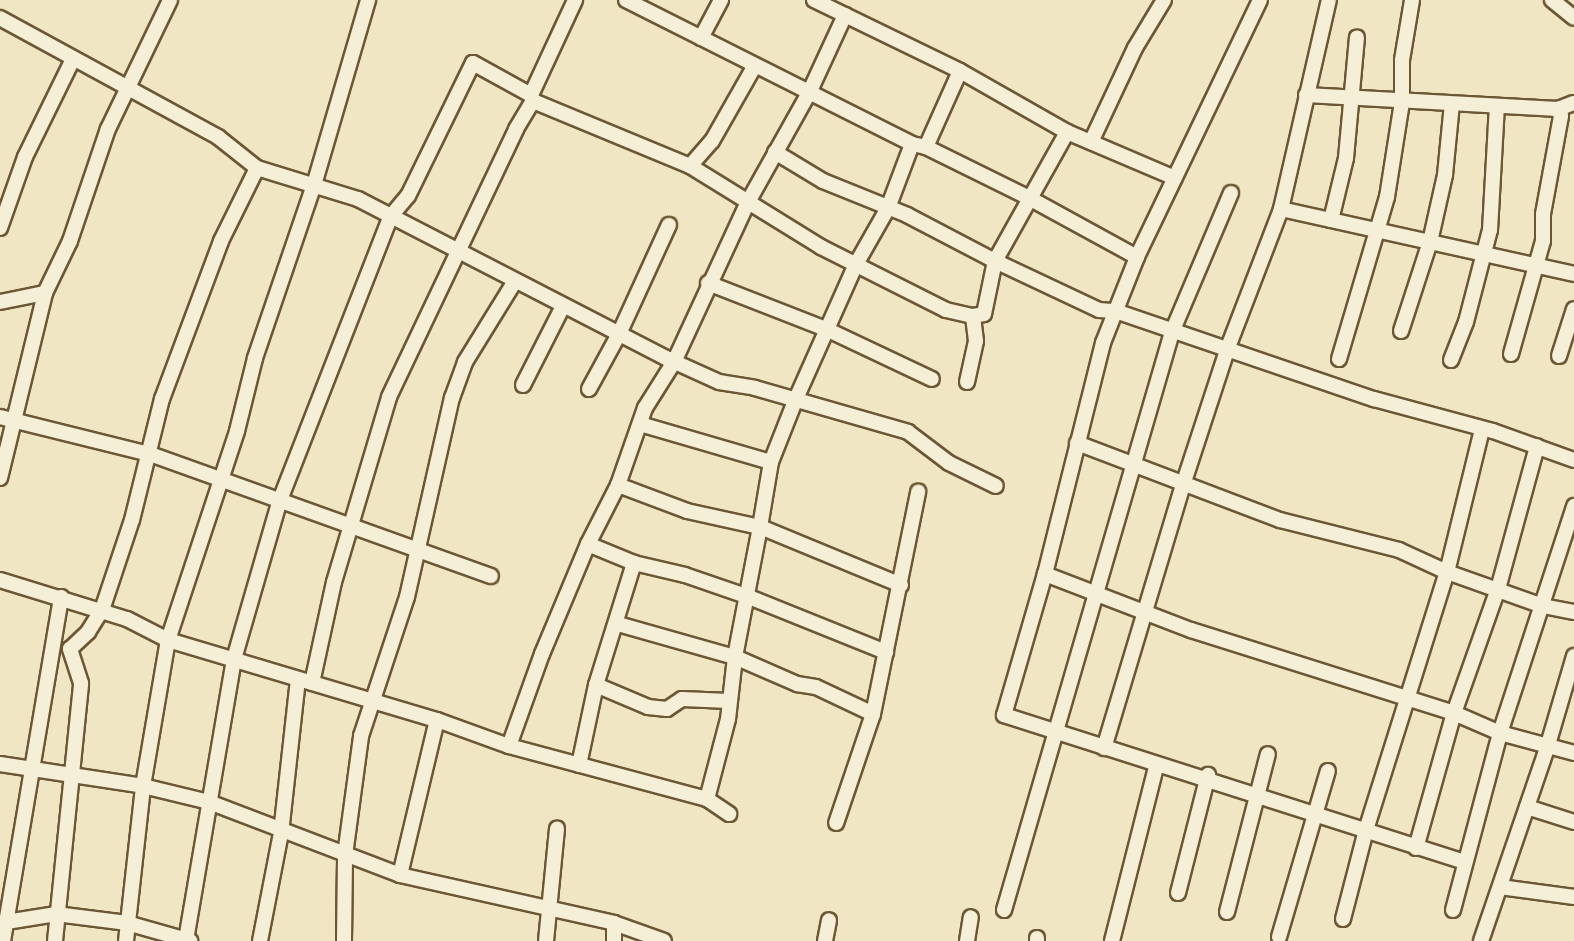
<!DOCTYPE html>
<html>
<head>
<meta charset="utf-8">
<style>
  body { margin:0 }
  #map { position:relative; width:1574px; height:941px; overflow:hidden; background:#f1e6c3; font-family:"IM FELL Double Pica",serif }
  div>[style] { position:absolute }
  .roads { filter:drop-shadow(2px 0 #6c5735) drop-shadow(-2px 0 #6c5735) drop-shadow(0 2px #6c5735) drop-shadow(0 -2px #6c5735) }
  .minor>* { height:14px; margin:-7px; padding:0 7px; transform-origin:7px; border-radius:7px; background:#f6efd8 }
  span { translate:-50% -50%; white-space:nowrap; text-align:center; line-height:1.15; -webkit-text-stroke:6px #f6efd8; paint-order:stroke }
</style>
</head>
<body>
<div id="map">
  <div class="roads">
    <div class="minor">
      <div style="left:626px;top:0;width:320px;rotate:26.7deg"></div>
      <div style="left:912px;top:144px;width:14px;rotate:12deg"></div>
      <div style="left:926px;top:147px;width:117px;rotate:26.3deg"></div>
      <div style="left:1031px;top:199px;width:121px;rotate:28.7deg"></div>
      <div style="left:814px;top:0;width:162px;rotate:25.9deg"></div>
      <div style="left:960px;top:71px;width:123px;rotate:29.7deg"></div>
      <div style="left:1067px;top:132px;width:117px;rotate:23.1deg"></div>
      <div style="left:1260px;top:0;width:285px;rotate:115.6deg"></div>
      <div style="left:1137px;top:257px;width:92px;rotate:111.6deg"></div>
      <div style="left:1103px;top:343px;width:238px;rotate:104.1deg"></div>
      <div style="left:1045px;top:574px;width:147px;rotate:106.2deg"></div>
      <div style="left:1004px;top:715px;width:484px;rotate:17.7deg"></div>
      <div style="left:1552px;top:0;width:28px;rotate:39deg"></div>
      <div style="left:0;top:18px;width:248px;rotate:28.6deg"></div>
      <div style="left:218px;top:137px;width:50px;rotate:38.5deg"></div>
      <div style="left:257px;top:168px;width:106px;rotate:17.1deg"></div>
      <div style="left:358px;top:199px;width:356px;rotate:27.3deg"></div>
      <div style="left:701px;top:38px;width:43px;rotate:-62.2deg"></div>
      <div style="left:531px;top:95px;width:105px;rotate:-65.1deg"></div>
      <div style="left:1306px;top:95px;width:252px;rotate:3.2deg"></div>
      <div style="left:1558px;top:109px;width:17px;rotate:-21deg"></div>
      <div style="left:1091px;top:142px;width:104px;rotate:-64.9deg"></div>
      <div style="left:1135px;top:48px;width:56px;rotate:-58.9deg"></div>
      <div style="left:926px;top:147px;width:83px;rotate:-65.9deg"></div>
      <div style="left:775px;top:152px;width:56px;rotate:31.1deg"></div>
      <div style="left:823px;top:181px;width:91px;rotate:22deg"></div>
      <div style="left:907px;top:215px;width:99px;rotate:27.6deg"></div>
      <div style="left:995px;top:261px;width:148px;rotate:-60.8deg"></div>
      <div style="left:690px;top:166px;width:33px;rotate:-49deg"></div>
      <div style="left:712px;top:141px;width:85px;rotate:-60.4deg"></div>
      <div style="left:1281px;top:209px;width:300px;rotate:12.5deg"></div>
      <div style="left:1331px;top:220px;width:64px;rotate:-76.4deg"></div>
      <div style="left:1346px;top:158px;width:121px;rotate:-84.8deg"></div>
      <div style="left:0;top:228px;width:75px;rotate:-70.6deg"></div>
      <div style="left:25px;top:157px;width:109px;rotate:-63.9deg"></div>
      <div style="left:708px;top:283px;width:127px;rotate:21.3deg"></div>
      <div style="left:826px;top:329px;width:117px;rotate:25.3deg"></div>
      <div style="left:0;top:302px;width:46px;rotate:-11.3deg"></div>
      <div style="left:1401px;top:331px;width:94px;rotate:-72deg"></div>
      <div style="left:1430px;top:242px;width:69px;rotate:-77.4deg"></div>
      <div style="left:1445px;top:175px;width:71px;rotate:-84.4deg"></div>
      <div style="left:1511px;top:354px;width:117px;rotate:-74.2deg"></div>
      <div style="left:1543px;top:241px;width:27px;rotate:-90deg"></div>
      <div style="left:1543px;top:214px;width:100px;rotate:-79.6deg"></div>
      <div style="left:1561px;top:116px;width:8px;rotate:-113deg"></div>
      <div style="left:1559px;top:356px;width:49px;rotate:-72.3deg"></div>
      <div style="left:666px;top:358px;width:58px;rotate:24.4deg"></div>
      <div style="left:719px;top:382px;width:36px;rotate:9deg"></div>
      <div style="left:755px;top:388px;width:159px;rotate:16deg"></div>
      <div style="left:908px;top:432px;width:51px;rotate:37.1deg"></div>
      <div style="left:949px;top:463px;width:52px;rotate:26.1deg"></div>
      <div style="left:1339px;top:359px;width:169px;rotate:-73.5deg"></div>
      <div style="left:1387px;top:197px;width:96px;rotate:-81deg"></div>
      <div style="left:1402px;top:102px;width:42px;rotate:-90deg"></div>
      <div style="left:1402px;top:60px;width:61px;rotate:-80.5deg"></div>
      <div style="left:1451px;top:360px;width:41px;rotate:-68.5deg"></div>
      <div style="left:1466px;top:322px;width:95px;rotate:-75.4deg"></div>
      <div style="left:1490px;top:230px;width:124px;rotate:-86.8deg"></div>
      <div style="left:967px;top:382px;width:42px;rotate:-77.6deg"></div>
      <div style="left:976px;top:341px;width:25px;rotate:-97deg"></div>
      <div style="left:523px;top:385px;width:89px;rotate:-63.1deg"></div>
      <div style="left:589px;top:389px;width:63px;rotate:-61.4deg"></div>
      <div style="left:619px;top:334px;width:120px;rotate:-65.4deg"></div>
      <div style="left:0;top:417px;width:154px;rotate:13.9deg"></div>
      <div style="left:150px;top:454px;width:362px;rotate:19.7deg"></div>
      <div style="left:640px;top:424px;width:136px;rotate:16.2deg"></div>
      <div style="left:1077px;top:443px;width:217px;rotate:20.8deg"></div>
      <div style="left:1280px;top:520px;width:123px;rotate:14.1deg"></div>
      <div style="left:1399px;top:550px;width:53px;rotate:24.6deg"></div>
      <div style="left:1447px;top:572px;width:102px;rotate:19.5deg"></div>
      <div style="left:1543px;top:606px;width:32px;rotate:11deg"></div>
      <div style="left:0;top:478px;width:190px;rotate:-76.3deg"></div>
      <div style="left:45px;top:293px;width:58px;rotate:-64.3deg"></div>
      <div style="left:70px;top:241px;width:118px;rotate:-71.3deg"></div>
      <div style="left:108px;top:129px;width:143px;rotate:-64.3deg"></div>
      <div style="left:618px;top:485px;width:74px;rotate:20.6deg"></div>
      <div style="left:687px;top:511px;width:75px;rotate:12.4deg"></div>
      <div style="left:760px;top:527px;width:132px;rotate:100.9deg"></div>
      <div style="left:735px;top:657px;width:68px;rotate:23.5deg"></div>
      <div style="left:797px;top:684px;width:19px;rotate:9deg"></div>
      <div style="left:816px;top:687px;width:63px;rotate:25.3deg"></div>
      <div style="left:873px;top:714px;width:115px;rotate:108.7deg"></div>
      <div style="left:634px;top:563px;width:52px;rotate:13.2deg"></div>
      <div style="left:685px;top:575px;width:68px;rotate:19deg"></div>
      <div style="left:749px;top:597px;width:148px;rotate:21.9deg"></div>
      <div style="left:1045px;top:574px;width:156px;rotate:21deg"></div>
      <div style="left:1191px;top:630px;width:276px;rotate:17.5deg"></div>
      <div style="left:1454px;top:713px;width:50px;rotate:23.5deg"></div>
      <div style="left:1500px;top:733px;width:77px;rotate:15.1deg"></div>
      <div style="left:0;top:580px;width:133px;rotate:17.1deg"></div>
      <div style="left:127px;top:619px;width:46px;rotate:27.1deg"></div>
      <div style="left:168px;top:640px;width:281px;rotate:16.6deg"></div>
      <div style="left:437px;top:720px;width:77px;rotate:19.9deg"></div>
      <div style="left:509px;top:746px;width:205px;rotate:15deg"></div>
      <div style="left:707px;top:799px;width:27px;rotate:34deg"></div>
      <div style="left:901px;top:585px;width:152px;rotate:-157.6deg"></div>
      <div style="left:760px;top:527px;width:66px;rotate:-80.4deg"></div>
      <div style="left:771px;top:462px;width:66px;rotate:-68.5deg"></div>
      <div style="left:795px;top:401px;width:148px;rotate:-66deg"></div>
      <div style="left:855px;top:266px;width:67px;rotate:-60.4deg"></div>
      <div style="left:888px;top:208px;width:68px;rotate:-69.4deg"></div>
      <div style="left:618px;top:624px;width:122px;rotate:15.8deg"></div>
      <div style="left:735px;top:657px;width:62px;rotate:96.4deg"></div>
      <div style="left:728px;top:719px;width:83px;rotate:104.7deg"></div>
      <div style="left:312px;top:683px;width:103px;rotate:-77.7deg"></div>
      <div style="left:334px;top:582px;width:193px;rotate:-73.4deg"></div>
      <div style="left:389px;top:397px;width:297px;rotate:-64.6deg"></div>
      <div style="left:516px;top:129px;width:33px;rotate:-59deg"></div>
      <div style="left:596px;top:685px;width:56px;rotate:22.9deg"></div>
      <div style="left:648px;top:707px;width:19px;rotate:6deg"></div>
      <div style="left:667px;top:709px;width:18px;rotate:-34deg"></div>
      <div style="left:682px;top:699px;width:47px;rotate:2.4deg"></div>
      <div style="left:873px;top:714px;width:227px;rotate:-78.5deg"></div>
      <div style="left:509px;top:746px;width:98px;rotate:-70.3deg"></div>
      <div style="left:542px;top:654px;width:119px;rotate:-67.3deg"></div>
      <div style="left:588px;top:544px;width:66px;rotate:-63deg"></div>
      <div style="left:618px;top:485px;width:82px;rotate:-70.7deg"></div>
      <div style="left:645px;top:408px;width:54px;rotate:-57.8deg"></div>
      <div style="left:674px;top:362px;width:176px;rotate:-65.2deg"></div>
      <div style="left:748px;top:202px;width:125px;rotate:-60.8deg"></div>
      <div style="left:809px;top:93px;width:86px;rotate:-65.2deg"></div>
      <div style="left:1104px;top:748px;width:275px;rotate:-73.3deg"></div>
      <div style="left:1183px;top:485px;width:142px;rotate:-71.9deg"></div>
      <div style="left:1227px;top:350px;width:151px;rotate:-69deg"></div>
      <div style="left:1281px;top:209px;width:214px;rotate:-77.1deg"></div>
      <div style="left:0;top:764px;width:145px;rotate:8.7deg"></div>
      <div style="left:143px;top:786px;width:68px;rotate:13.6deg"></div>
      <div style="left:209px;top:802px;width:204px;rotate:20.9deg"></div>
      <div style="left:400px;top:875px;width:219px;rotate:12.6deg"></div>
      <div style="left:614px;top:923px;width:53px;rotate:19.8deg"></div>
      <div style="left:579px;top:765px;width:82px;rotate:-78deg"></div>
      <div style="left:596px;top:685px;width:128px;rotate:-72.7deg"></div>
      <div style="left:634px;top:563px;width:50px;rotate:-157.6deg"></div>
      <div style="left:1527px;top:807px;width:49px;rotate:17.7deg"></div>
      <div style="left:1416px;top:848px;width:140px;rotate:-74.3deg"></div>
      <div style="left:1454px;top:713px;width:132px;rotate:-70.5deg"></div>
      <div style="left:1498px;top:589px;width:148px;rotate:-74.7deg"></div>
      <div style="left:400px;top:875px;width:159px;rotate:-76.6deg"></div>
      <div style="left:1500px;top:887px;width:75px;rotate:7.7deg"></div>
      <div style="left:1178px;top:893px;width:122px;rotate:-75.7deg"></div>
      <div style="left:1004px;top:910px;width:602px;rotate:-73.79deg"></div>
      <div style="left:1172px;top:332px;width:151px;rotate:-67deg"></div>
      <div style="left:1453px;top:910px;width:183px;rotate:-75.1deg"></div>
      <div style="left:1500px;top:733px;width:239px;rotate:-71.9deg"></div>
      <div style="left:1227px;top:912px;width:163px;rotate:-75.5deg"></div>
      <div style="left:1343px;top:919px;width:92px;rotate:-75.5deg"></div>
      <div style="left:1366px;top:830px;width:270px;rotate:-72.6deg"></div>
      <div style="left:1447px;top:572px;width:147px;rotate:-76.2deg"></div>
      <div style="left:0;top:923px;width:57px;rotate:-9.1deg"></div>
      <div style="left:56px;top:914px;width:72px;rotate:7.2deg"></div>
      <div style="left:127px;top:923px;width:66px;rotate:15.9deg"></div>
      <div style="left:614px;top:923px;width:18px;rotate:90deg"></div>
      <div style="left:1279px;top:937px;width:173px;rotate:-73.6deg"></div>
      <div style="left:186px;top:940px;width:285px;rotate:-80.3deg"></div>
      <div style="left:234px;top:659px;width:166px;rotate:-73.9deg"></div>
      <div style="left:280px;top:500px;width:305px;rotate:-68.7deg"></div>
      <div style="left:391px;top:216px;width:26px;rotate:-50deg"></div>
      <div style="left:408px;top:196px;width:148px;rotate:-64deg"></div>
      <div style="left:473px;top:63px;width:66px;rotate:28.9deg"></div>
      <div style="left:531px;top:95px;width:6px;rotate:72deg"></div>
      <div style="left:533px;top:101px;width:170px;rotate:22.5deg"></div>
      <div style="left:690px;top:166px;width:154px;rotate:31.7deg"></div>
      <div style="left:821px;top:247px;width:140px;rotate:26.7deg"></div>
      <div style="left:946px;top:310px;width:28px;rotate:13deg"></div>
      <div style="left:973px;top:316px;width:11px;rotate:-10deg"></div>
      <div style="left:984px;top:314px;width:54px;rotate:-78.3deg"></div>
      <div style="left:995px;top:261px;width:115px;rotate:25.2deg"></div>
      <div style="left:1099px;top:310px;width:16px;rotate:4deg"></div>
      <div style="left:1115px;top:311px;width:274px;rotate:18.8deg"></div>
      <div style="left:1374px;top:399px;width:123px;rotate:15.1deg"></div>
      <div style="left:1493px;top:431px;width:86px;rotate:19.7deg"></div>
      <div style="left:3px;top:941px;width:349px;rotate:-80.4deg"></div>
      <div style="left:55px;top:941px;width:259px;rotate:-84.2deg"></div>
      <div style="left:81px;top:683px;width:36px;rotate:-108deg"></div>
      <div style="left:70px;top:649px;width:25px;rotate:-43deg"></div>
      <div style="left:88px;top:632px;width:26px;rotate:-58deg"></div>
      <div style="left:102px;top:610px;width:95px;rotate:-71.6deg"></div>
      <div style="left:132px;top:520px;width:125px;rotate:-76.1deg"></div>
      <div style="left:162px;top:399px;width:169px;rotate:-69.5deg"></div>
      <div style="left:221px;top:241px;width:81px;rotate:-63.7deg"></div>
      <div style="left:126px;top:941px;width:156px;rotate:-83.7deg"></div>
      <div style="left:143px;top:786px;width:148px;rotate:-80.3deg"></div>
      <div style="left:168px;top:640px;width:220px;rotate:-71.7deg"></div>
      <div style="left:237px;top:431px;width:75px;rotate:-76.1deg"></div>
      <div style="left:255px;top:358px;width:183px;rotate:-71.2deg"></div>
      <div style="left:314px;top:185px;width:193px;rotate:-73.7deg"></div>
      <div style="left:260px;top:941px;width:110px;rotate:-79deg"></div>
      <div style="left:281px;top:833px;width:154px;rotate:-83.7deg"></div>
      <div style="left:344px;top:941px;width:86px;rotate:-89.3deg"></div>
      <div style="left:345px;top:855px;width:120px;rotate:-82.3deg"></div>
      <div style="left:361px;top:736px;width:146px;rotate:-71.7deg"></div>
      <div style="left:407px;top:597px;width:204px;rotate:-77.3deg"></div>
      <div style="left:452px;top:398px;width:38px;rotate:-70deg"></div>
      <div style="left:465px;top:362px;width:95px;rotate:-58.3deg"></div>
      <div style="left:546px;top:941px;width:113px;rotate:-84.4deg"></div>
      <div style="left:825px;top:941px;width:21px;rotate:-79deg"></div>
      <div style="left:967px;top:941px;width:24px;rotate:-81deg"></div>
      <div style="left:1037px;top:941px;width:3px;rotate:-90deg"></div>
      <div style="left:1112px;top:941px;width:179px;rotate:-75.8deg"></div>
      <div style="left:1481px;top:941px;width:204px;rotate:-71.1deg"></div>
      <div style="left:1547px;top:748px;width:96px;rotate:-73.6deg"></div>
    </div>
  </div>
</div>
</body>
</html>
